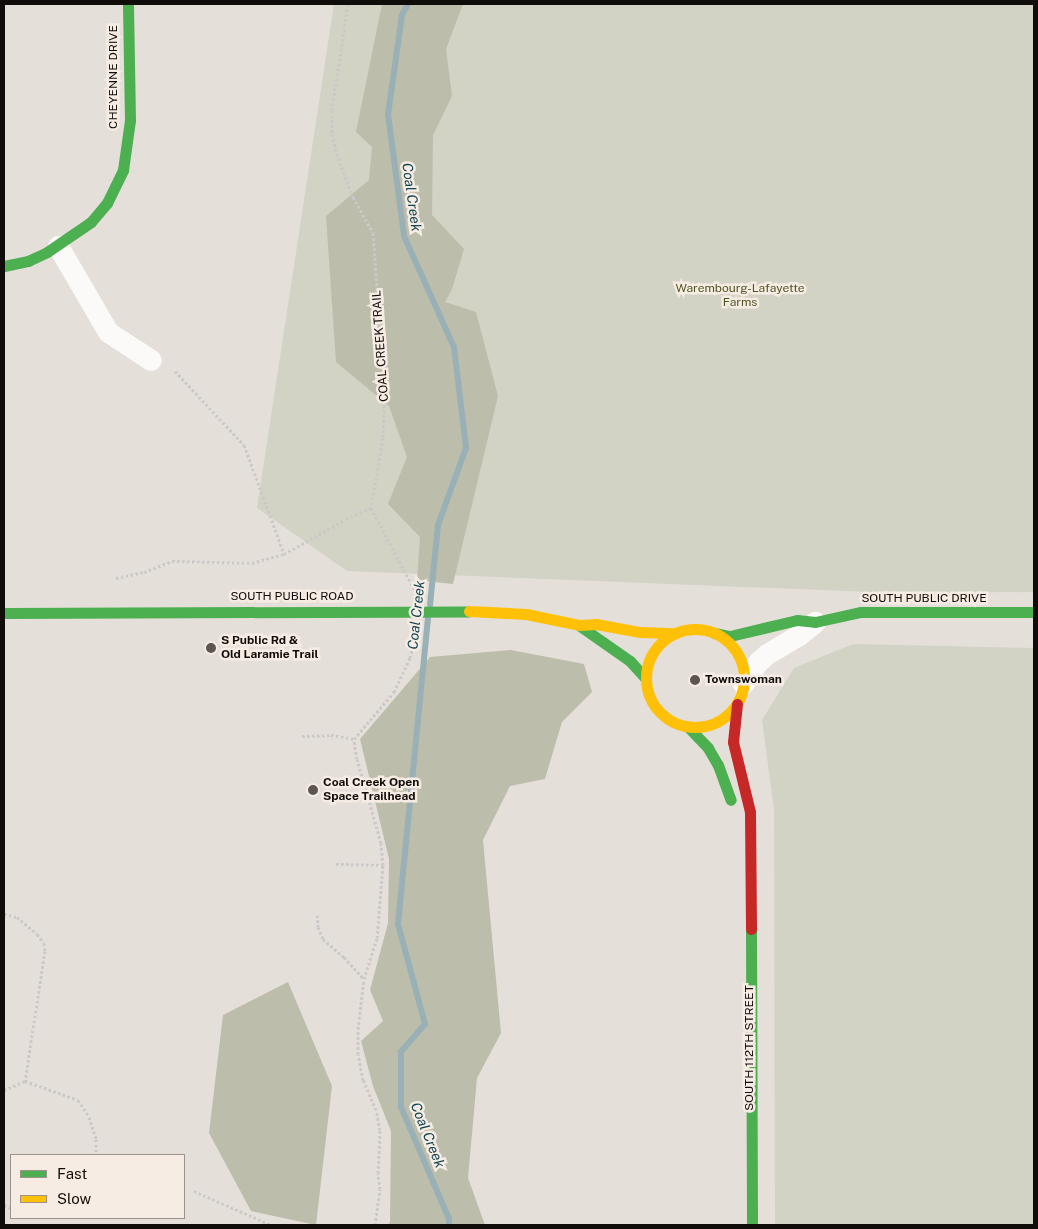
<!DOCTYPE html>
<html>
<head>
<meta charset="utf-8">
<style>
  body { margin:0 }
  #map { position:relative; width:1038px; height:1229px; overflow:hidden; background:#e5dfda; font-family:"Public Sans",sans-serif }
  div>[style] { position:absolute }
  .green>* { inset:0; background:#d2d2c5 }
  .forest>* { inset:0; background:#bdbdab }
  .stream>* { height:6px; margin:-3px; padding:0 3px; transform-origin:3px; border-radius:3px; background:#99b1b6 }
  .path>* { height:3px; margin-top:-1.5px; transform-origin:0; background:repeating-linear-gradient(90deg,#cbc9c8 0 2.5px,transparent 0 5px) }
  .street>* { height:21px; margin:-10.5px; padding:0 10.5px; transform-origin:10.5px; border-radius:10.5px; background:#fbfaf9 }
  .fast>* { height:11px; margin:-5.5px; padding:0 5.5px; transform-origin:5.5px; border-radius:5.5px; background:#4caf50 }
  .slow>* { height:11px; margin:-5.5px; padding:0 5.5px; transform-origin:5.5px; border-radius:5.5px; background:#ffc107 }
  .slow>.ring { margin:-5.5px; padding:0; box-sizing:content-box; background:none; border:11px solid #ffc107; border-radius:50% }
  .jam>* { height:11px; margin:-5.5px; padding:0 5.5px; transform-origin:5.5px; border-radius:5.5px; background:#c62828 }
  .dots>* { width:14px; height:14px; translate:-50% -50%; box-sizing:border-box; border:2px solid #f7ece3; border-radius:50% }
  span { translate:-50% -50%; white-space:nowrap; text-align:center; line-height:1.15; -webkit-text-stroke:5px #f7ece3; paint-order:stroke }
  .street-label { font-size:12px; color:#100c09 }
  .park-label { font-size:12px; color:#4d5523 }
  .poi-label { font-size:12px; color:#100c09; font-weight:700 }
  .left { translate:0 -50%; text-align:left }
  .water-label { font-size:14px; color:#0f4653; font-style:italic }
  .frame { position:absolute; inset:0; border:5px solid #100c09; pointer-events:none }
  .legend { position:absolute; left:10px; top:1154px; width:175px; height:65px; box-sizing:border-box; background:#f7ece3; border:1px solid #9b928c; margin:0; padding:6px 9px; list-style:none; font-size:15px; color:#100c09 }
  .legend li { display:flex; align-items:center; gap:10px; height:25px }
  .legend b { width:25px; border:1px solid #9b928c }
</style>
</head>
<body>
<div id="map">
  <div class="green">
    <div style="clip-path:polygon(334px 4px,1034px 4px,1034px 592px,897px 593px,347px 571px,257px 508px)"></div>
    <div style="clip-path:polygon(853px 644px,1034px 648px,1034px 1225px,775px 1225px,774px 810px,762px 720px,794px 668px)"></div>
  </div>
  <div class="forest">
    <div style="clip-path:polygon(382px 4px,463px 4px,446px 49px,452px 96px,433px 135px,432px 215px,464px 249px,452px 289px,445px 302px,476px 312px,498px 396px,453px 584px,417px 580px,420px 537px,388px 504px,407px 457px,389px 406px,336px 362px,326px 216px,369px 180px,372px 147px,356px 132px)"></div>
    <div style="clip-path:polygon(511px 650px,584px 664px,592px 692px,562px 722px,545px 779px,510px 786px,483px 840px,501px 1033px,477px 1078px,468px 1178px,485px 1225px,388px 1225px,390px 1222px,391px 1131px,373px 1086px,361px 1041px,383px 1021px,370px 990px,388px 923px,389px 859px,360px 739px,430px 657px)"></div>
    <div style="clip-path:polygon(288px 982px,332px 1086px,316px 1225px,251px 1211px,209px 1133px,223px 1015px)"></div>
  </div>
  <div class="stream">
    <div style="left:408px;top:4px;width:13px;rotate:119deg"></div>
    <div style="left:402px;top:15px;width:100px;rotate:98deg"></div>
    <div style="left:388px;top:114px;width:123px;rotate:82.5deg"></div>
    <div style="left:404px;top:236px;width:122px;rotate:65.8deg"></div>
    <div style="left:454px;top:347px;width:102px;rotate:83.2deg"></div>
    <div style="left:466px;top:448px;width:82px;rotate:110deg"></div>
    <div style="left:438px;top:525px;width:80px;rotate:95.7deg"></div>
    <div style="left:428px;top:618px;width:307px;rotate:95.6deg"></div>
    <div style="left:398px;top:924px;width:104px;rotate:74.9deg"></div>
    <div style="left:425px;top:1024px;width:37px;rotate:131deg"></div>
    <div style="left:401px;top:1052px;width:55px;rotate:90deg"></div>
    <div style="left:401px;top:1107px;width:122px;rotate:66.8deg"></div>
    <div style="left:449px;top:1219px;width:6px;rotate:90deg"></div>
  </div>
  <div class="path">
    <div style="left:348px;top:4px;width:107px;rotate:98.6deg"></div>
    <div style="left:332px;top:110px;width:24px;rotate:90deg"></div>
    <div style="left:332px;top:134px;width:25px;rotate:76deg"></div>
    <div style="left:338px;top:158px;width:42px;rotate:69deg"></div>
    <div style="left:353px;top:197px;width:41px;rotate:60.9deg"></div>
    <div style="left:373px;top:233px;width:162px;rotate:85.8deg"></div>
    <div style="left:385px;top:395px;width:43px;rotate:92.7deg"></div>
    <div style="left:383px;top:438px;width:71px;rotate:99.7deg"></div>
    <div style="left:371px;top:508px;width:92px;rotate:62deg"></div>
    <div style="left:175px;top:371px;width:101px;rotate:47deg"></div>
    <div style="left:244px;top:445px;width:116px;rotate:69.8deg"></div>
    <div style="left:116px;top:578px;width:29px;rotate:-12deg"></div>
    <div style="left:144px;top:572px;width:30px;rotate:-21deg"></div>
    <div style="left:172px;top:561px;width:80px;rotate:1.4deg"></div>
    <div style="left:252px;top:563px;width:33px;rotate:-16deg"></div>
    <div style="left:284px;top:554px;width:71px;rotate:-29.4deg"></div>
    <div style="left:346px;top:519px;width:27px;rotate:-24deg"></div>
    <div style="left:302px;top:736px;width:29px;rotate:-2deg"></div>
    <div style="left:331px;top:735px;width:23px;rotate:10deg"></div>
    <div style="left:336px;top:864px;width:47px;rotate:1.2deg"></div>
    <div style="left:4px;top:914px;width:13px;rotate:13deg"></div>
    <div style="left:17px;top:917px;width:26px;rotate:40deg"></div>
    <div style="left:37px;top:934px;width:11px;rotate:52deg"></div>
    <div style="left:44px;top:943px;width:8px;rotate:83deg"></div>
    <div style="left:45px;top:951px;width:132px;rotate:98.7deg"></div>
    <div style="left:317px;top:915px;width:12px;rotate:85deg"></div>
    <div style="left:318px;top:927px;width:13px;rotate:67deg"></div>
    <div style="left:323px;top:939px;width:28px;rotate:41deg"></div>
    <div style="left:344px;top:957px;width:28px;rotate:48deg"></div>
    <div style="left:4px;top:1090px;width:23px;rotate:-23deg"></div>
    <div style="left:25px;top:1081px;width:56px;rotate:19.7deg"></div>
    <div style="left:78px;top:1100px;width:20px;rotate:57deg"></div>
    <div style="left:89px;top:1117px;width:23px;rotate:72deg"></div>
    <div style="left:96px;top:1139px;width:16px;rotate:90deg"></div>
    <div style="left:194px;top:1191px;width:84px;rotate:23.8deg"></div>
    <div style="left:4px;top:1205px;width:8px;rotate:23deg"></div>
    <div style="left:375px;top:1225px;width:36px;rotate:-82deg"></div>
    <div style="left:380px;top:1189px;width:16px;rotate:-97deg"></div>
    <div style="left:378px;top:1173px;width:43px;rotate:-87.3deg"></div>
    <div style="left:380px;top:1130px;width:20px;rotate:-101deg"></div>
    <div style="left:376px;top:1110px;width:33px;rotate:-113deg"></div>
    <div style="left:363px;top:1080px;width:26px;rotate:-101deg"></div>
    <div style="left:358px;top:1054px;width:25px;rotate:-90deg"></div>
    <div style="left:358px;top:1029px;width:50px;rotate:-83.2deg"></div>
    <div style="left:364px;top:979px;width:43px;rotate:-72.4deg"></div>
    <div style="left:377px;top:938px;width:73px;rotate:-85.3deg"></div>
    <div style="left:383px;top:865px;width:22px;rotate:-95deg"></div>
    <div style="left:381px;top:843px;width:87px;rotate:-105.9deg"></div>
    <div style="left:357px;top:759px;width:20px;rotate:-99deg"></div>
    <div style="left:354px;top:739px;width:62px;rotate:-49.6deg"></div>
    <div style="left:394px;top:692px;width:38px;rotate:-65deg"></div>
    <div style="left:410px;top:658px;width:24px;rotate:-78deg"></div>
  </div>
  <div class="street">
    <div style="left:58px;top:246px;width:99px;rotate:59.8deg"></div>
    <div style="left:108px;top:332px;width:51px;rotate:33.1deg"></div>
    <div style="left:743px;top:684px;width:27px;rotate:-56deg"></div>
    <div style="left:758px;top:662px;width:12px;rotate:-42deg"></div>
    <div style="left:767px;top:654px;width:37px;rotate:-31deg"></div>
    <div style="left:799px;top:635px;width:21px;rotate:-39deg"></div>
  </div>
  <div class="fast">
    <div style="left:4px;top:266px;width:25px;rotate:-12deg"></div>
    <div style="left:28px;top:261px;width:21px;rotate:-25deg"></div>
    <div style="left:47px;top:252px;width:53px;rotate:-34.3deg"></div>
    <div style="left:91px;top:222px;width:25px;rotate:-50deg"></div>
    <div style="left:107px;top:203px;width:37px;rotate:-64deg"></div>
    <div style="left:123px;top:170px;width:50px;rotate:-82deg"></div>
    <div style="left:130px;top:120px;width:116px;rotate:-91deg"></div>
    <div style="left:4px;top:613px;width:465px;rotate:-0.2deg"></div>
    <div style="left:580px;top:626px;width:61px;rotate:35deg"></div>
    <div style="left:630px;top:661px;width:24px;rotate:48deg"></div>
    <div style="left:714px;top:633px;width:16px;rotate:11deg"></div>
    <div style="left:730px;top:636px;width:69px;rotate:-13.4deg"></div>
    <div style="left:797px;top:620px;width:18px;rotate:6deg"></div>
    <div style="left:815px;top:622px;width:47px;rotate:-12.3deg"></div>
    <div style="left:861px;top:612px;width:173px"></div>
    <div style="left:688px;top:727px;width:29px;rotate:46deg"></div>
    <div style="left:708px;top:748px;width:20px;rotate:60deg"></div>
    <div style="left:718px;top:765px;width:37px;rotate:70deg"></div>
    <div style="left:751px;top:929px;width:296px;rotate:89.8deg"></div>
  </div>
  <div class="slow">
    <div style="left:469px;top:611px;width:57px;rotate:3deg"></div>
    <div style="left:526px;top:614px;width:54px;rotate:11.7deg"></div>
    <div style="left:579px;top:625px;width:17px;rotate:-3deg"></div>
    <div style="left:596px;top:624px;width:45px;rotate:10.3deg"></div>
    <div style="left:640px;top:632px;width:36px;rotate:2deg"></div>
    <div class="ring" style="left:646px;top:629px;width:87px;height:87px"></div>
  </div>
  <div class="jam">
    <div style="left:737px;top:704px;width:38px;rotate:96deg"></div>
    <div style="left:733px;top:742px;width:72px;rotate:76.3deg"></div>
    <div style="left:750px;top:812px;width:117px;rotate:89.5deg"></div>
  </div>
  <div class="dots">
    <div style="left:211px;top:648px;background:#5b5652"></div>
    <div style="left:695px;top:680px;background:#5b5652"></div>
    <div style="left:313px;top:790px;background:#5b5652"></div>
  </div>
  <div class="street-label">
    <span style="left:114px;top:77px;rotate:-90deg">CHEYENNE DRIVE</span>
    <span style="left:381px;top:346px;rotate:-94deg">COAL CREEK TRAIL</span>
    <span style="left:292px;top:597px">SOUTH PUBLIC ROAD</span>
    <span style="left:924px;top:599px">SOUTH PUBLIC DRIVE</span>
    <span style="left:750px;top:1048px;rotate:-90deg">SOUTH 112TH STREET</span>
  </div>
  <div class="park-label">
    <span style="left:740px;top:296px">Warembourg-Lafayette<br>Farms</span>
  </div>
  <div class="poi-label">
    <span class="left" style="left:221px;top:648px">S Public Rd &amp;<br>Old Laramie Trail</span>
    <span class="left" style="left:705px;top:680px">Townswoman</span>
    <span class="left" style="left:323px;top:790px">Coal Creek Open<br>Space Trailhead</span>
  </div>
  <div class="water-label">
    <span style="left:412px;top:197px;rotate:82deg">Coal Creek</span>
    <span style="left:416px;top:615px;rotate:-84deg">Coal Creek</span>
    <span style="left:428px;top:1135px;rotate:68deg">Coal Creek</span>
  </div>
  <div class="frame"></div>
  <ul class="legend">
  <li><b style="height:6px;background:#4caf50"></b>Fast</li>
  <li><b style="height:6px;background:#ffc107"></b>Slow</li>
  </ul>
</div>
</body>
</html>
